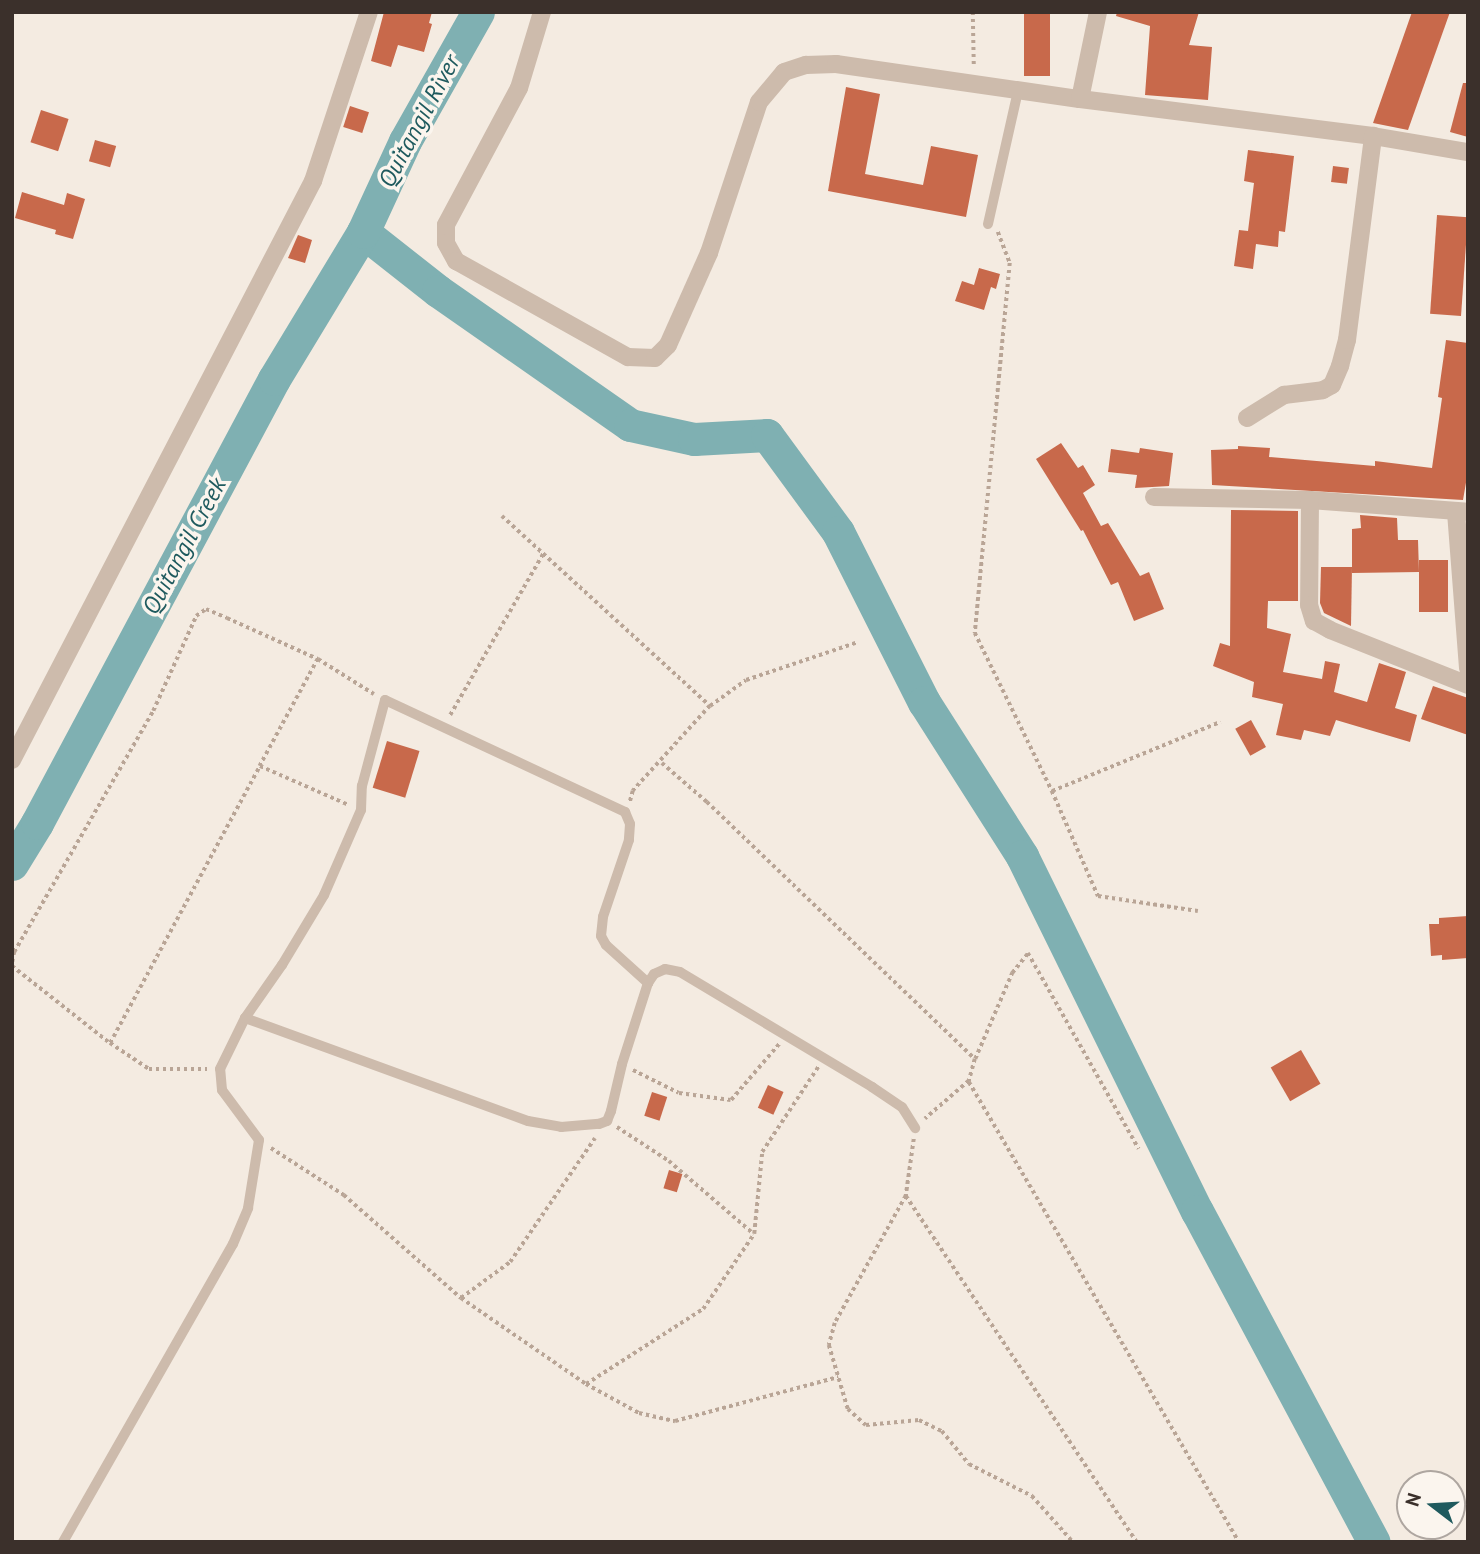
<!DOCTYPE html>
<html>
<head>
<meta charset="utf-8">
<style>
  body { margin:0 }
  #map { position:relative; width:1480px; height:1554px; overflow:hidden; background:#f4ebe1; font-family:"PT Sans",sans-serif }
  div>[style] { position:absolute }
  .river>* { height:33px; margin:-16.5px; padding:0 16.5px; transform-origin:16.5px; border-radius:16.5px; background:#7fb0b2 }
  .building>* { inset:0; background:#c8694b; transform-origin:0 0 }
  .path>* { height:3.5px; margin-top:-1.75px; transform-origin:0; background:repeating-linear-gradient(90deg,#b9a596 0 3.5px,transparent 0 7px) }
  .service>* { height:10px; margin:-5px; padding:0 5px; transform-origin:5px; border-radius:5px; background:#cdbbac }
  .minor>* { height:18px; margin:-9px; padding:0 9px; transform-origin:9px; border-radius:9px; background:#cdbbac }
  span { translate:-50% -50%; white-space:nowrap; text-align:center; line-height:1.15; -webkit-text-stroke:7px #fbf5ee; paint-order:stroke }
  .water-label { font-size:24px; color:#1f5a5e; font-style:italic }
  .frame { position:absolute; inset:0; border:14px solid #3b302b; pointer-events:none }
  .north { position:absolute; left:1396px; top:1470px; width:70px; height:70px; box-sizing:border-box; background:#fbf5ee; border:2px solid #aea6a0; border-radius:50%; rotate:287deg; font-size:19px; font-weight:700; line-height:28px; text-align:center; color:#3b302b }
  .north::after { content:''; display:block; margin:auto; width:24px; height:32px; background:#1f5a5e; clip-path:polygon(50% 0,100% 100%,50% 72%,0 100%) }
</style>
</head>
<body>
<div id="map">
  <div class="river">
    <div style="left:363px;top:232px;width:95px;rotate:38.2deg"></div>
    <div style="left:438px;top:291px;width:234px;rotate:34.9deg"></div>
    <div style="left:630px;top:425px;width:66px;rotate:12.3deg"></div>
    <div style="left:694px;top:439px;width:73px;rotate:-3.1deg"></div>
    <div style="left:767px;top:435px;width:120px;rotate:53.8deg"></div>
    <div style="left:838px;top:532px;width:191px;rotate:63.2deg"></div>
    <div style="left:924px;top:702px;width:183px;rotate:57.5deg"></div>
    <div style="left:1022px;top:856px;width:396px;rotate:63.8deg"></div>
    <div style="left:1197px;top:1211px;width:375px;rotate:61.9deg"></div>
    <div style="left:12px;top:864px;width:48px;rotate:-58.6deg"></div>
    <div style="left:37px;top:823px;width:503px;rotate:-61.91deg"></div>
    <div style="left:274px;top:379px;width:172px;rotate:-58.8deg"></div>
    <div style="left:363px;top:232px;width:100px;rotate:-65.2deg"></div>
    <div style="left:405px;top:141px;width:148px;rotate:-60.5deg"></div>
  </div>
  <div class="building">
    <div style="clip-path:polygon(384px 12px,432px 12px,429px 23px,432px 24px,424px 52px,398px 45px,391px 67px,371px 61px)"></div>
    <div style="left:1024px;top:12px;width:26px;height:64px"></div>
    <div style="clip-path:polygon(1117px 12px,1199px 12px,1189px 45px,1212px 47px,1208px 100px,1145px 95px,1150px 26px,1116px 16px)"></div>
    <div style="clip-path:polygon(1412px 12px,1450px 12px,1408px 130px,1373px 123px)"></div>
    <div style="clip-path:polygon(1463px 83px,1468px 83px,1468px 137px,1450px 132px)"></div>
    <div style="clip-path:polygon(846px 87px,880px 94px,865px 174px,923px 185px,931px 146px,978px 155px,966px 217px,828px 191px)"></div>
    <div style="left:350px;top:106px;width:20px;height:22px;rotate:18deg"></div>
    <div style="left:41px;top:110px;width:29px;height:34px;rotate:18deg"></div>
    <div style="left:95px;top:140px;width:22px;height:22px;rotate:16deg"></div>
    <div style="clip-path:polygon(1248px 150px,1294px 156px,1285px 232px,1279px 231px,1278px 247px,1256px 244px,1253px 269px,1234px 266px,1239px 230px,1248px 231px,1254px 183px,1244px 181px)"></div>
    <div style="left:1333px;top:166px;width:16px;height:16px;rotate:7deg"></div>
    <div style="clip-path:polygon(22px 192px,64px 205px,67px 193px,85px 199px,73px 239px,55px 234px,56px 230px,15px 218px)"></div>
    <div style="left:1437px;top:215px;width:31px;height:99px;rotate:4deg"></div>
    <div style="clip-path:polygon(298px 235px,312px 240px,305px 263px,288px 258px)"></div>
    <div style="clip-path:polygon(979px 268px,1000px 274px,996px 289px,991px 287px,984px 310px,955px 301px,962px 281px,974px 285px)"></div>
    <div style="clip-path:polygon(1446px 340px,1468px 343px,1468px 471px,1463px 500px,1212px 485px,1211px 450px,1238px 449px,1238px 446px,1270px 448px,1269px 457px,1375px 466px,1375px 461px,1432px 468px,1442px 398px,1438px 397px)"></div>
    <div style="clip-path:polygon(1061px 443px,1078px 468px,1083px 465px,1095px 485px,1083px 493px,1101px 526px,1108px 523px,1140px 576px,1149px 572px,1164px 609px,1134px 621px,1118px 582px,1111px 585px,1083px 530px,1081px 531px,1036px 459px)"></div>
    <div style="clip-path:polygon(1140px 448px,1173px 453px,1169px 486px,1135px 488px,1137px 475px,1108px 472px,1111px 449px,1139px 453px)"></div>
    <div style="clip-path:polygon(1231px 510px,1298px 511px,1298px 601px,1268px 601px,1267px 628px,1291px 634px,1283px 672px,1322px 679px,1325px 661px,1340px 664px,1334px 692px,1367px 702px,1379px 663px,1406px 672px,1395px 708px,1417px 715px,1410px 742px,1336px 720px,1330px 736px,1304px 730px,1301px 740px,1276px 735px,1283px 704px,1252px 697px,1254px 682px,1213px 666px,1220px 643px,1230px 646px)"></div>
    <div style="clip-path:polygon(1360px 515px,1397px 518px,1398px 540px,1418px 540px,1419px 572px,1352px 573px,1352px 529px,1361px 528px)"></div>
    <div style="left:1419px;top:560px;width:29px;height:52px"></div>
    <div style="clip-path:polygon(1321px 567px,1352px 567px,1351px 626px,1324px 613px,1320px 603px)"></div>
    <div style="clip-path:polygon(1433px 686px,1468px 698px,1468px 735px,1421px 719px)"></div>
    <div style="left:1251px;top:720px;width:31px;height:18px;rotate:61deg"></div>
    <div style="left:387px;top:741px;width:34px;height:49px;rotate:17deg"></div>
    <div style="clip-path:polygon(1468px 916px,1468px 958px,1442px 960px,1442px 955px,1431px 956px,1429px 924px,1439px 924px,1439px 918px)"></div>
    <div style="left:1301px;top:1050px;width:39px;height:35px;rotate:60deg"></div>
    <div style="left:768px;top:1085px;width:17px;height:25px;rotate:24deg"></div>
    <div style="left:652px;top:1092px;width:16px;height:25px;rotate:18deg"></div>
    <div style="left:669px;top:1170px;width:14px;height:19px;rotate:17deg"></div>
  </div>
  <div class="path">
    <div style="left:973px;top:12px;width:54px;rotate:88.9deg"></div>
    <div style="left:998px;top:232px;width:33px;rotate:69deg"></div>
    <div style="left:1010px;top:263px;width:372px;rotate:95.4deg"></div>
    <div style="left:975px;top:633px;width:176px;rotate:64deg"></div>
    <div style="left:1052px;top:791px;width:182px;rotate:-22.3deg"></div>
    <div style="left:502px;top:516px;width:282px;rotate:42.4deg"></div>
    <div style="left:710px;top:706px;width:115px;rotate:132.2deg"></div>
    <div style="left:633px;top:791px;width:11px;rotate:105deg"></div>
    <div style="left:318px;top:659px;width:122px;rotate:118.5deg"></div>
    <div style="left:260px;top:766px;width:97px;rotate:23.7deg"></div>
    <div style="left:710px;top:706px;width:44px;rotate:-35.8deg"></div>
    <div style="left:746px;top:680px;width:118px;rotate:-18.7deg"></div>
    <div style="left:450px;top:715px;width:186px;rotate:-60deg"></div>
    <div style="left:662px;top:763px;width:60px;rotate:40.9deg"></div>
    <div style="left:707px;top:802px;width:371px;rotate:43.8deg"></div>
    <div style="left:975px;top:1059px;width:23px;rotate:105deg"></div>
    <div style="left:969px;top:1081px;width:58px;rotate:139.2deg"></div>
    <div style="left:1052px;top:791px;width:115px;rotate:66.3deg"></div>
    <div style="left:1098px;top:896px;width:101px;rotate:8.5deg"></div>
    <div style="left:12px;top:962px;width:10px;rotate:-79deg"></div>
    <div style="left:14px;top:952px;width:278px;rotate:-60deg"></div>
    <div style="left:153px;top:711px;width:104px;rotate:-65.6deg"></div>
    <div style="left:196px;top:616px;width:12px;rotate:-35deg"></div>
    <div style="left:206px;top:609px;width:23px;rotate:23deg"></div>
    <div style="left:227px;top:618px;width:100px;rotate:24.3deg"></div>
    <div style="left:318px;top:659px;width:66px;rotate:32deg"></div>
    <div style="left:12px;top:966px;width:125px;rotate:38.2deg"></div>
    <div style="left:110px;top:1043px;width:47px;rotate:33.7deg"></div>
    <div style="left:149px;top:1069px;width:58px"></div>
    <div style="left:110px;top:1043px;width:315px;rotate:-61.6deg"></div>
    <div style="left:975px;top:1059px;width:94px;rotate:-66.7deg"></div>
    <div style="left:1012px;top:973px;width:26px;rotate:-51deg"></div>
    <div style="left:1028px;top:953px;width:225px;rotate:60.5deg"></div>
    <div style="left:633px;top:1070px;width:51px;rotate:26.6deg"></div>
    <div style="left:679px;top:1093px;width:52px;rotate:7.7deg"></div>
    <div style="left:731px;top:1100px;width:74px;rotate:-49.4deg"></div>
    <div style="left:969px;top:1082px;width:533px;rotate:59.59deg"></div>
    <div style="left:617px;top:1127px;width:62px;rotate:33.2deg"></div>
    <div style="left:669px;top:1161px;width:112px;rotate:40.7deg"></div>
    <div style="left:914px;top:1139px;width:58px;rotate:98deg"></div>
    <div style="left:906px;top:1196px;width:145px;rotate:119.2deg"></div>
    <div style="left:835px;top:1323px;width:23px;rotate:105deg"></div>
    <div style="left:829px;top:1345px;width:67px;rotate:73.5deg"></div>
    <div style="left:848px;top:1409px;width:24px;rotate:42deg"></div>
    <div style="left:866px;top:1425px;width:53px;rotate:-5.4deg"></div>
    <div style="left:919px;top:1420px;width:25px;rotate:26deg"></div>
    <div style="left:942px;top:1431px;width:43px;rotate:50.7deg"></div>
    <div style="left:969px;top:1464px;width:71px;rotate:26.9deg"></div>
    <div style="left:1032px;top:1496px;width:62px;rotate:48.3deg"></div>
    <div style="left:271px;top:1148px;width:87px;rotate:32.8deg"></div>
    <div style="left:344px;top:1195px;width:156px;rotate:41.4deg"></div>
    <div style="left:461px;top:1298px;width:152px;rotate:34.5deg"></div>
    <div style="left:586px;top:1384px;width:139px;rotate:-32.7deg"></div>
    <div style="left:703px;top:1309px;width:91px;rotate:-55.8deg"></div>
    <div style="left:754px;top:1234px;width:82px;rotate:-84.4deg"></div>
    <div style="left:762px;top:1152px;width:102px;rotate:-56.6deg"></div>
    <div style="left:906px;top:1196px;width:416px;rotate:56.3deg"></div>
    <div style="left:461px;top:1298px;width:61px;rotate:-36.3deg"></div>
    <div style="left:510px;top:1262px;width:150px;rotate:-55.6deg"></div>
    <div style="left:586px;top:1384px;width:60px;rotate:28.7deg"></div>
    <div style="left:639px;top:1413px;width:37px;rotate:13deg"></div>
    <div style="left:675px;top:1421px;width:169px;rotate:-15.1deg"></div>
  </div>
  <div class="service">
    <div style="left:988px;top:224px;width:136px;rotate:-77.3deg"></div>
    <div style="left:245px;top:1018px;width:301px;rotate:20deg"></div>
    <div style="left:528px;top:1121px;width:34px;rotate:10deg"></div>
    <div style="left:561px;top:1127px;width:38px;rotate:-5deg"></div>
    <div style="left:599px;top:1124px;width:9px;rotate:-21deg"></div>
    <div style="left:607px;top:1121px;width:11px;rotate:-68deg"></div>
    <div style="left:611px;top:1111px;width:48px;rotate:-76.8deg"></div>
    <div style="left:622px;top:1064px;width:85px;rotate:-72.2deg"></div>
    <div style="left:648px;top:983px;width:11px;rotate:-56deg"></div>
    <div style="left:654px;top:974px;width:12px;rotate:-24deg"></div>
    <div style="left:665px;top:969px;width:15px;rotate:11deg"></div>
    <div style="left:680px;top:972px;width:224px;rotate:30.9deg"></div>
    <div style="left:872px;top:1087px;width:36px;rotate:34deg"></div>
    <div style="left:902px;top:1107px;width:25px;rotate:58deg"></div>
    <div style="left:63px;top:1542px;width:343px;rotate:-60.3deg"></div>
    <div style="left:233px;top:1244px;width:39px;rotate:-67deg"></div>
    <div style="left:248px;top:1208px;width:69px;rotate:-80.8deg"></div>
    <div style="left:259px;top:1140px;width:62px;rotate:-126.5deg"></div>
    <div style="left:222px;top:1090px;width:21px;rotate:-95deg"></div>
    <div style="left:220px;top:1069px;width:57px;rotate:-63.9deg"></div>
    <div style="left:245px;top:1018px;width:65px;rotate:-55.1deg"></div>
    <div style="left:282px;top:965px;width:82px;rotate:-59deg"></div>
    <div style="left:324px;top:895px;width:93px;rotate:-66.5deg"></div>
    <div style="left:361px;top:810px;width:24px;rotate:-88deg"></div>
    <div style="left:362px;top:786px;width:89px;rotate:-75deg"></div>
    <div style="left:385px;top:700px;width:265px;rotate:25deg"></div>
    <div style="left:625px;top:812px;width:13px;rotate:67deg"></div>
    <div style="left:630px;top:824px;width:16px;rotate:94deg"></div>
    <div style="left:629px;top:840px;width:81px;rotate:108.7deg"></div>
    <div style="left:603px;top:917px;width:19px;rotate:96deg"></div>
    <div style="left:601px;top:936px;width:10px;rotate:61deg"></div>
    <div style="left:606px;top:945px;width:57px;rotate:42.1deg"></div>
  </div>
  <div class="minor">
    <div style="left:542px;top:12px;width:79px;rotate:106.8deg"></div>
    <div style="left:519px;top:88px;width:155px;rotate:118.1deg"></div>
    <div style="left:446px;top:225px;width:18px;rotate:90deg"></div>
    <div style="left:446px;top:243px;width:21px;rotate:61deg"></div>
    <div style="left:456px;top:261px;width:197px;rotate:29.2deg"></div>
    <div style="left:628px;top:357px;width:27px;rotate:2deg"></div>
    <div style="left:655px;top:358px;width:18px;rotate:-45deg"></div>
    <div style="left:668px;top:345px;width:101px;rotate:-66deg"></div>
    <div style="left:709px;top:253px;width:159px;rotate:-71.7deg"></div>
    <div style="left:759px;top:102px;width:39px;rotate:-50deg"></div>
    <div style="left:784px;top:72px;width:23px;rotate:-18deg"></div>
    <div style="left:806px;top:65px;width:30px;rotate:-2deg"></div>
    <div style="left:836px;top:64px;width:246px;rotate:8.2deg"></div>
    <div style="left:1080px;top:99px;width:295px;rotate:7.2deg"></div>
    <div style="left:1373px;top:136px;width:96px;rotate:9.6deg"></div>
    <div style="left:1080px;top:99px;width:89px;rotate:-78.3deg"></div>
    <div style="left:1247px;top:418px;width:44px;rotate:-31.9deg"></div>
    <div style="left:1284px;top:395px;width:39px;rotate:-7deg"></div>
    <div style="left:1323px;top:390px;width:10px;rotate:-29deg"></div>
    <div style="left:1332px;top:385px;width:21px;rotate:-67deg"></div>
    <div style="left:1340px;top:366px;width:27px;rotate:-75deg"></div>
    <div style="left:1347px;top:340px;width:206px;rotate:-82.7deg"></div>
    <div style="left:1154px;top:497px;width:156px;rotate:1.1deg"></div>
    <div style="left:1310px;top:500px;width:158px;rotate:4.3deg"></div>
    <div style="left:1310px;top:500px;width:105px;rotate:90.5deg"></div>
    <div style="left:1309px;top:605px;width:17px;rotate:73deg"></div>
    <div style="left:1314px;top:621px;width:18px;rotate:29deg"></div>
    <div style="left:1330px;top:630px;width:149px;rotate:21.7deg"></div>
    <div style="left:1456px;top:512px;width:157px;rotate:85.6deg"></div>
    <div style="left:12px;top:760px;width:653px;rotate:-62.53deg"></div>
    <div style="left:313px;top:181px;width:178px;rotate:-71.7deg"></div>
  </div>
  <div class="water-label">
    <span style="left:419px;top:121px;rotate:-62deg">Quitangil River</span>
    <span style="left:184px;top:546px;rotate:-62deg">Quitangil Creek</span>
  </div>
  <div class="frame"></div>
  <div class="north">N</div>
</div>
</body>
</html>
